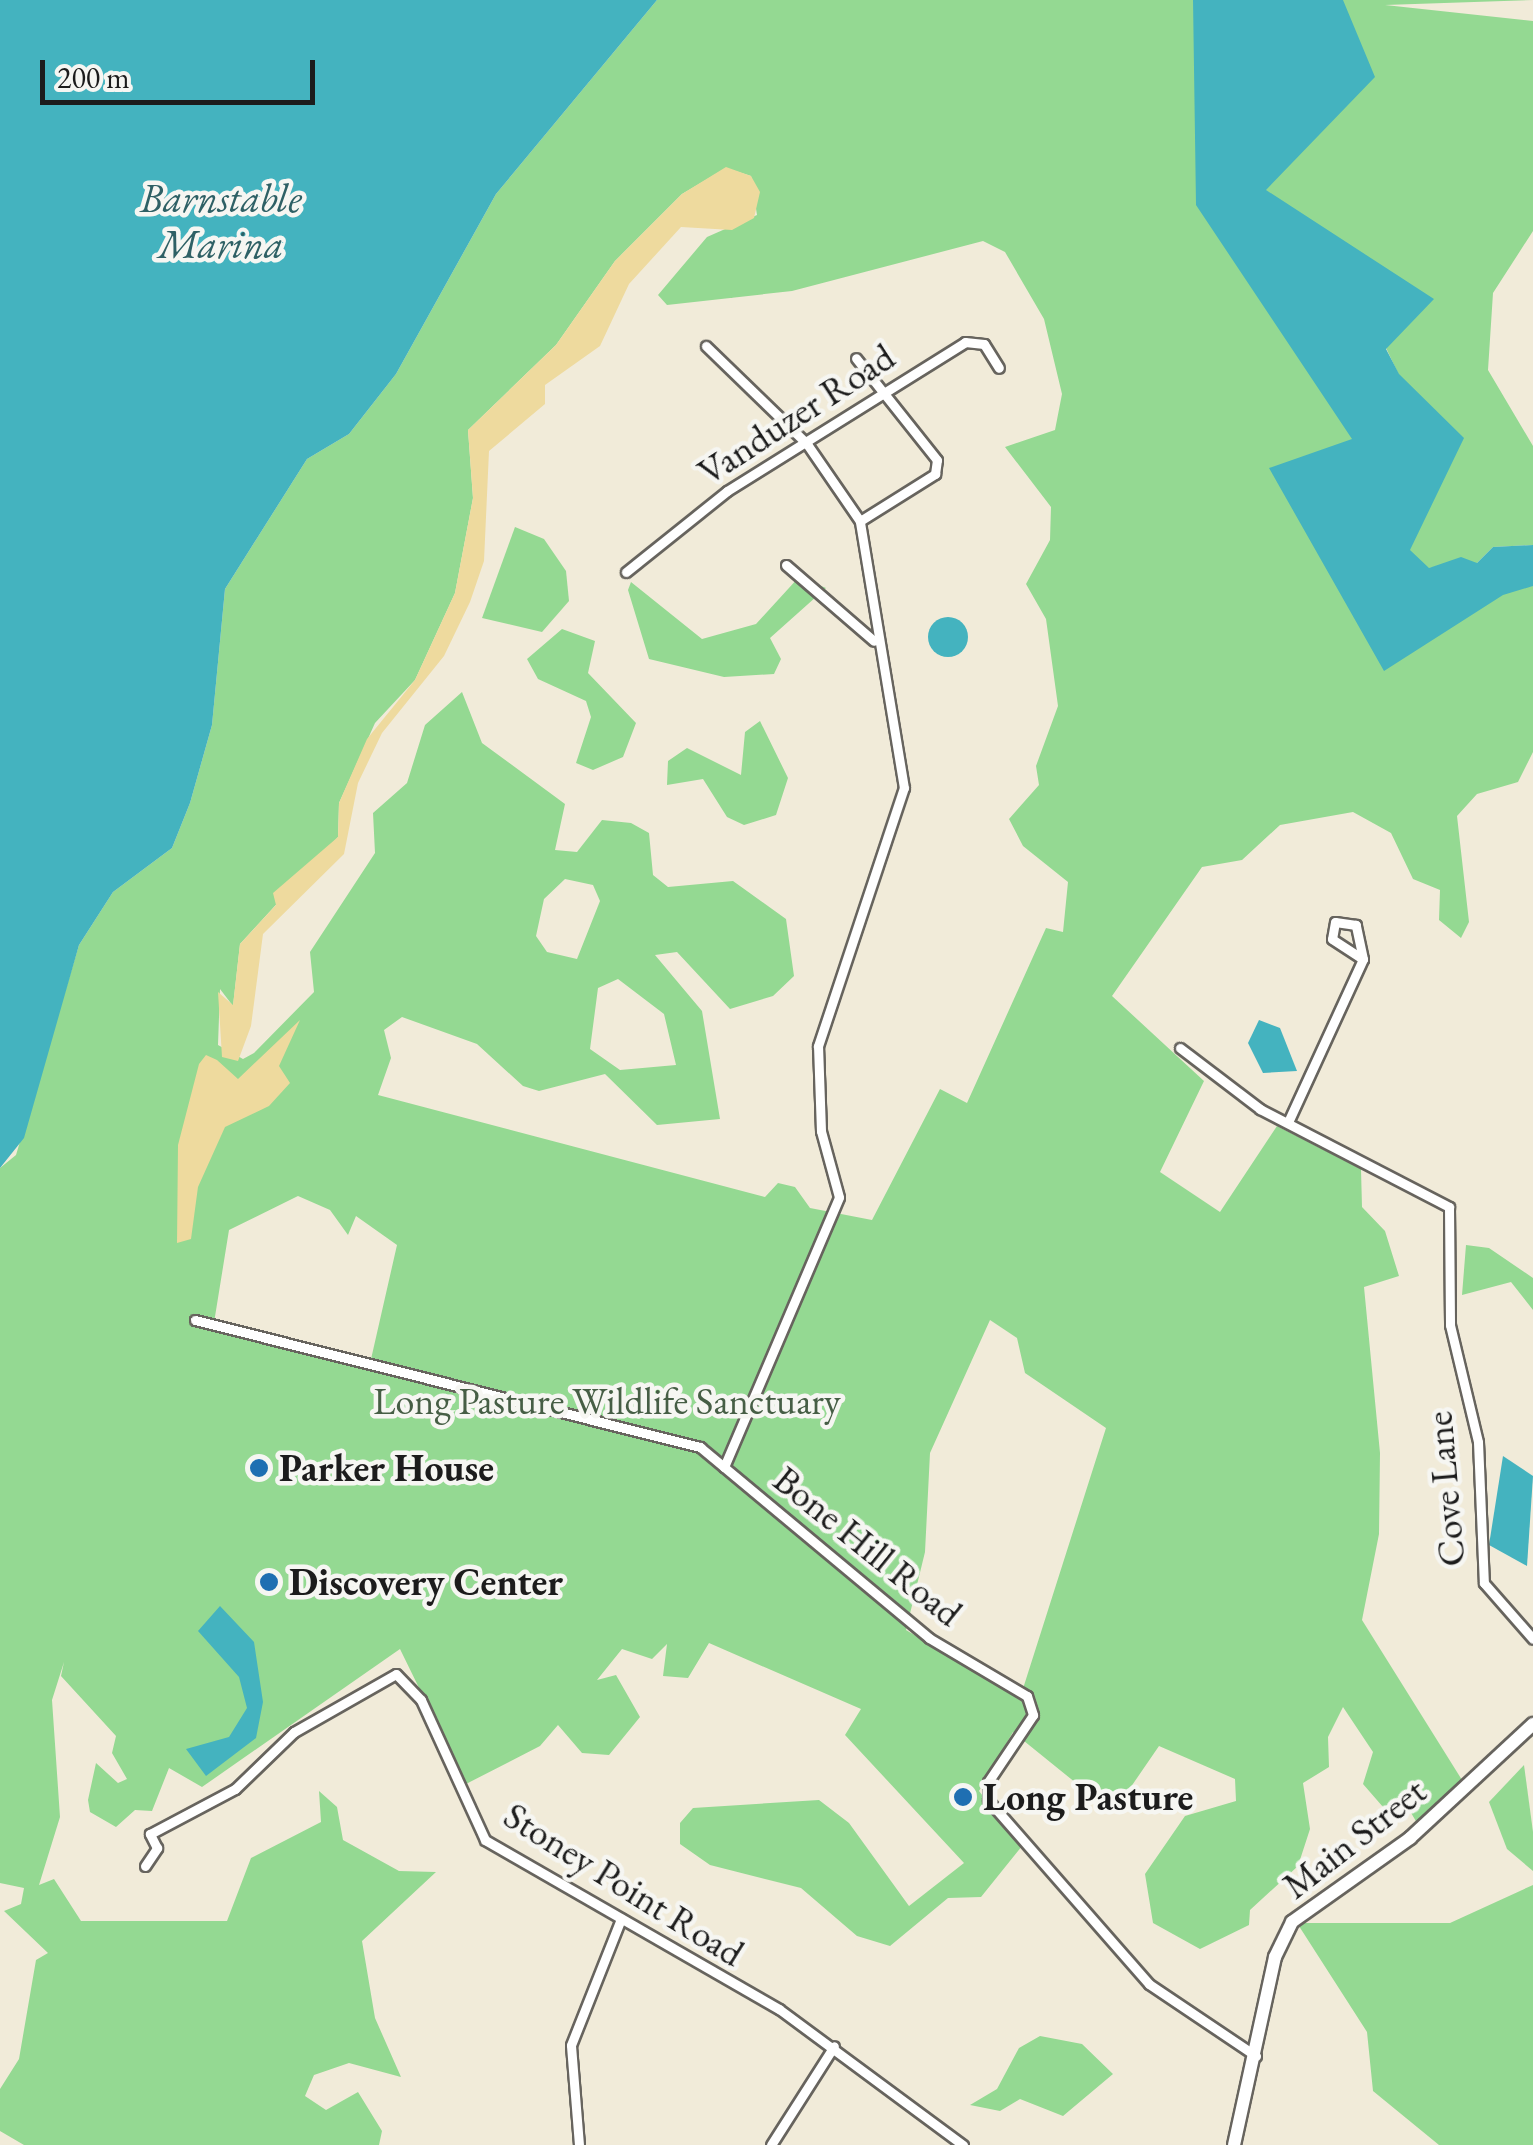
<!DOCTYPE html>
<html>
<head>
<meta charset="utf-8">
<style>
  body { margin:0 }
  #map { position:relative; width:1533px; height:2145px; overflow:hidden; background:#f1ebd9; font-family:"EB Garamond",serif }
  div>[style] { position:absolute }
  .green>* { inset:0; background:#94d992 }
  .sand>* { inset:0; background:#eeda9e }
  .water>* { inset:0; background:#44b3bf }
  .round { border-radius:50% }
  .roads { filter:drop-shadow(2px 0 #67645e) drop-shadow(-2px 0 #67645e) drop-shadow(0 2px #67645e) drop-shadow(0 -2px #67645e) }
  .minor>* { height:9px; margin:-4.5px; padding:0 4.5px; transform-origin:4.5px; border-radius:4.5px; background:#fff }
  .secondary>* { height:12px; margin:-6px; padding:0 6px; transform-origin:6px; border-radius:6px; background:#fff }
  .dots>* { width:28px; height:28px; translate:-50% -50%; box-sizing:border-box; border:5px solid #f6f6f2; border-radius:50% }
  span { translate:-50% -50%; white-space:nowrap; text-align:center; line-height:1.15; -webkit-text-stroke:9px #f6f6f2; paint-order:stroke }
  .street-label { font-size:38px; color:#1c1c1c }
  .park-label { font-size:38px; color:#465e45 }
  .poi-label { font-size:38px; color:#1c1c1c; font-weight:700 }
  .left { translate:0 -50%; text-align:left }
  .water-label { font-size:40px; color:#2e6065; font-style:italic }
  .scale { position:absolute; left:40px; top:60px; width:275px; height:45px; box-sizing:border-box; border:5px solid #1c1c1c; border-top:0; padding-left:12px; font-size:30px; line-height:35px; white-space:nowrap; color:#1c1c1c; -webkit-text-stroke:8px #f6f6f2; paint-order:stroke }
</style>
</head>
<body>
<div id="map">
  <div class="green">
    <div style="clip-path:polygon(evenodd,657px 0,1274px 0,1254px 279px,1307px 300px,1374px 486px,1427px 593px,1533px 586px,1533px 752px,1518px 782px,1477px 794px,1457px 816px,1469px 922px,1461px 938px,1439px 920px,1440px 890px,1413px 879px,1391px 833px,1353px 812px,1280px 825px,1242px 860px,1202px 867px,1112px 996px,1204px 1081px,1160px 1172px,1220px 1212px,1277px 1126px,1361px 1169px,1362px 1207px,1385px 1231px,1399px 1276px,1364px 1287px,1380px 1453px,1379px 1534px,1362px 1620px,1462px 1780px,1417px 1823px,1410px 1811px,1383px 1807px,1363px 1784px,1373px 1752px,1343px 1707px,1328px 1737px,1329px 1767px,1303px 1783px,1310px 1829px,1298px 1866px,1250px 1910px,1249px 1925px,1200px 1949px,1153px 1923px,1145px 1874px,1185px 1816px,1236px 1801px,1235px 1779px,1159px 1746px,1113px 1813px,1013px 1732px,979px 1791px,1022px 1846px,981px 1897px,948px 1898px,890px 1946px,857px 1936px,801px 1888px,710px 1865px,680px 1844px,680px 1823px,693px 1808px,819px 1800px,849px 1823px,909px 1906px,964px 1863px,845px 1735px,861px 1709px,709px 1643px,688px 1678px,663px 1676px,667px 1644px,652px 1659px,622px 1649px,597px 1680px,616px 1675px,640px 1717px,609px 1755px,582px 1753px,558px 1725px,540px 1746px,466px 1784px,400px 1649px,202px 1787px,169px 1768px,152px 1811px,135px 1810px,116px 1827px,90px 1812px,88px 1800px,96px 1763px,118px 1783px,127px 1779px,112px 1753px,116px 1736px,61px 1676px,64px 1662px,52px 1700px,60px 1817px,39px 1885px,54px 1879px,81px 1921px,227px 1921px,251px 1858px,321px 1822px,319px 1791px,337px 1807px,343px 1840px,399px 1871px,436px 1872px,362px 1941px,375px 2018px,401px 2077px,349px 2063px,314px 2075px,305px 2096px,326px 2110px,358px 2092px,382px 2131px,379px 2145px,24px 2145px,0 2131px,0 2089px,19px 2059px,36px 1960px,48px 1953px,4px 1911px,21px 1904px,24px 1888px,0 1883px,0 1168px,16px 1155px,79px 945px,113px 892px,172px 848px,190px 803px,212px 725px,225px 589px,307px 459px,349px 434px,396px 374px,496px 194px,657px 0,726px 168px,751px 176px,757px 215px,707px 237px,658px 295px,667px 305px,792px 291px,983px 241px,1005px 252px,1044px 319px,1062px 394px,1055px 430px,1005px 447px,1051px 507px,1050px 540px,1026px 584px,1046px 619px,1058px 706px,1036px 766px,1039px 785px,1009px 819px,1023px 846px,1068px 882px,1063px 932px,1046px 928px,967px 1103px,940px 1089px,872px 1220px,810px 1208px,795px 1187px,778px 1183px,765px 1197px,378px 1095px,391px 1058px,384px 1030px,402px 1017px,477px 1044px,523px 1086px,539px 1091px,605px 1074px,657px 1125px,720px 1119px,702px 1011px,655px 955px,677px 952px,730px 1009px,773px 996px,794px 976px,786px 919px,733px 881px,668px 887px,653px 875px,649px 833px,631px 823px,602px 820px,577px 852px,555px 850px,565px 804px,482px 743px,462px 692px,425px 725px,407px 783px,373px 813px,375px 853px,310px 952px,314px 992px,254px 1053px,243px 1059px,218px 1045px,220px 989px,233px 1006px,240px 944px,338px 837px,339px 803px,375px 723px,415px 680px,455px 593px,473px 498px,468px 430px,556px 345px,615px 261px,682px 194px,726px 168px,657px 0,565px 879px,593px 885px,600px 901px,577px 959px,547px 952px,536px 936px,544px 899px,565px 879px,657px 0,618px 979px,664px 1014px,676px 1065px,620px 1070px,590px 1049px,598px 988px,618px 979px,657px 0,298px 1196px,330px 1210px,348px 1235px,356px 1216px,397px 1245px,369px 1368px,213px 1329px,229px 1230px,298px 1196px,657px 0,990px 1320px,1017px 1338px,1025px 1373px,1106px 1428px,1020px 1698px,906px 1630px,925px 1552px,930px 1453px,990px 1320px)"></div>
    <div style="clip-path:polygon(1298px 0,1533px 0,1385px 5px,1533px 21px,1533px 231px,1493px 293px,1488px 370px,1533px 446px,1533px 545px,1493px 547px,1477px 563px,1391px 572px,1412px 403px,1371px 316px,1326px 282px,1245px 164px)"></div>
    <div style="clip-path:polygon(515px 527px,544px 539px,566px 571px,569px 601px,542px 632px,482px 618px)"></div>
    <div style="clip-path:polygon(799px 577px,826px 588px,770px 638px,781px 659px,774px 674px,724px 677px,649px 659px,628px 590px,631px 582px,702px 639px,756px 624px)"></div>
    <div style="clip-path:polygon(562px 629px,595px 641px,588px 673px,636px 723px,623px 757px,593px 770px,576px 763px,591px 717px,586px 701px,538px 679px,527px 659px)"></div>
    <div style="clip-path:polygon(760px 721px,788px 778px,776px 815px,744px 825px,727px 817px,703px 779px,667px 785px,668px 761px,687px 748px,741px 775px,745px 732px)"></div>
    <div style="clip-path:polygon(1466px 1245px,1489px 1248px,1533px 1278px,1533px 1310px,1511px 1282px,1462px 1295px)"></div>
    <div style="clip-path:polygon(1524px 1765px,1533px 1832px,1533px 1871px,1507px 1849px,1489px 1802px)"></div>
    <div style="clip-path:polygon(1533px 1885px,1533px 2145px,1439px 2145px,1373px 2091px,1367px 2032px,1297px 1923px,1450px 1923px)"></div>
    <div style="clip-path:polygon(1040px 2036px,1082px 2044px,1113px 2074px,1063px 2116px,1020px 2099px,1000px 2111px,970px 2105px,997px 2089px,1019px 2048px)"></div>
  </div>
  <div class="sand">
    <div style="clip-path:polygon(726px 167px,751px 176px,760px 192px,754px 218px,732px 230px,681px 227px,629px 284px,600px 346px,545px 385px,545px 404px,489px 451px,484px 561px,470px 602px,444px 656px,382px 733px,358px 783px,344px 854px,263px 934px,251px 1026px,238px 1061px,222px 1057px,218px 992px,233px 1005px,240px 944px,276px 905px,273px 893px,338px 837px,339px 803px,367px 739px,415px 680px,455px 593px,473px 498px,468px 430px,556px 345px,615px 261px,682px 194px)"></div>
    <div style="clip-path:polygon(300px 1020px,279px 1066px,290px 1083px,269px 1106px,225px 1127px,198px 1187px,191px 1239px,177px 1243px,178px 1145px,199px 1064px,206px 1055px,217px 1060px,238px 1079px)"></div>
  </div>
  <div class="water">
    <div style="clip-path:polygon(0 0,657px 0,496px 194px,396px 374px,349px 434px,307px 459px,225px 589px,212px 725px,190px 803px,172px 848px,113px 892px,79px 945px,24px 1138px,0 1168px)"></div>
    <div style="clip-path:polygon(1193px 0,1343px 0,1375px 77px,1266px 190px,1434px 299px,1386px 349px,1399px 374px,1464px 438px,1410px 550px,1429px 568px,1461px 557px,1477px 563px,1493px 547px,1533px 545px,1533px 586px,1503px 595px,1384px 671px,1269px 468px,1352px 439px,1196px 205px)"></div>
    <div class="round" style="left:928px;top:617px;width:40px;height:40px"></div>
    <div style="clip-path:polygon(1259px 1020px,1280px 1028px,1297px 1071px,1263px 1073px,1248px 1043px)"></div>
    <div style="clip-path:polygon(1503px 1456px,1533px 1476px,1527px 1566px,1489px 1545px)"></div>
    <div style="clip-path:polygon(220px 1606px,254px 1642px,263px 1702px,256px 1738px,206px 1776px,186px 1749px,229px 1737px,247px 1708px,239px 1677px,198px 1631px)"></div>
  </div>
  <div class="roads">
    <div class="minor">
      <div style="left:706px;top:346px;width:141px;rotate:44.1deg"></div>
      <div style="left:807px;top:444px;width:93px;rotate:55.5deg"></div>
      <div style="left:786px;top:565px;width:116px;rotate:40.8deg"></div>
      <div style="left:626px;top:572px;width:129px;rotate:-38.7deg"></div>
      <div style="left:727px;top:491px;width:281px;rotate:-32deg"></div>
      <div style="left:965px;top:342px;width:19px;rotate:6deg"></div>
      <div style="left:984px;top:344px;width:28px;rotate:58deg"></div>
      <div style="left:1180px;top:1048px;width:101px;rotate:37.3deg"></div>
      <div style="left:1260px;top:1109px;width:213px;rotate:27.4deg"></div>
      <div style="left:1449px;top:1207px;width:118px;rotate:89.5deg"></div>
      <div style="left:1450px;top:1325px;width:120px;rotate:76.5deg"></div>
      <div style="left:1478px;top:1442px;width:141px;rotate:87.6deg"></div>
      <div style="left:1484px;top:1583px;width:74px;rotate:48.8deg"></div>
      <div style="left:1289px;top:1120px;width:177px;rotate:-65.3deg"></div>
      <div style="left:1363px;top:959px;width:35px;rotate:-102deg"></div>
      <div style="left:1356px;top:925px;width:21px;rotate:-172deg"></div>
      <div style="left:1335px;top:922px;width:17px;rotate:100deg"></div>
      <div style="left:1332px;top:939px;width:37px;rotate:33deg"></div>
      <div style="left:195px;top:1320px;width:521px;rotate:14.12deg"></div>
      <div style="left:700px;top:1447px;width:298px;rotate:39.8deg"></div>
      <div style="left:929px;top:1638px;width:114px;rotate:30.6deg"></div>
      <div style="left:1027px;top:1696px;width:20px;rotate:72deg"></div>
      <div style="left:1033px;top:1715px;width:81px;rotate:123.9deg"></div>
      <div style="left:988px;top:1782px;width:18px;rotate:90deg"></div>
      <div style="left:988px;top:1800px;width:244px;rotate:48.8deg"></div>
      <div style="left:1149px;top:1984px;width:129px;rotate:33.9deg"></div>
      <div style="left:724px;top:1467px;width:293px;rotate:-66.9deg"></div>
      <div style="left:839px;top:1197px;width:68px;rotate:-105.3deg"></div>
      <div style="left:821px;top:1131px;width:85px;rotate:-92deg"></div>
      <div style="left:818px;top:1046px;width:272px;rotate:-71.6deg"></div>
      <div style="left:904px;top:788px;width:271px;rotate:-99.4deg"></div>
      <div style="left:860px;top:521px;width:89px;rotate:-32.1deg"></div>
      <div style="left:935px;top:474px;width:14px;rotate:-82deg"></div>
      <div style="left:937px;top:460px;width:130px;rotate:-128.5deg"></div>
      <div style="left:145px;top:1866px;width:22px;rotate:-56deg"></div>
      <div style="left:157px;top:1848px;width:16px;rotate:-117deg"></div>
      <div style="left:150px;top:1834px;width:96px;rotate:-27.9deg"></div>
      <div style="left:235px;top:1789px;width:82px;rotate:-44deg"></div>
      <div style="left:294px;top:1732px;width:117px;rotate:-29.6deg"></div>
      <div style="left:396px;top:1674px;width:36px;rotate:46deg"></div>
      <div style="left:421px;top:1700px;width:154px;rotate:65.4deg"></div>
      <div style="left:485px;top:1840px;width:339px;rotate:29.9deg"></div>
      <div style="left:779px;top:2009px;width:229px;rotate:36.5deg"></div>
      <div style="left:579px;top:2145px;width:100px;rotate:-94.6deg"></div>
      <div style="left:571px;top:2045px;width:136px;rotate:-68.4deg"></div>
      <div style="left:771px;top:2145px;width:117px;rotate:-57.5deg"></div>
    </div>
    <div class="secondary">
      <div style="left:1234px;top:2145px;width:192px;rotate:-77.7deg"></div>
      <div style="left:1275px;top:1957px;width:39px;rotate:-64deg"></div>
      <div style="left:1292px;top:1922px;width:145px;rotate:-35.4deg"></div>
      <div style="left:1410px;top:1838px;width:168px;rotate:-42.8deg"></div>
    </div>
  </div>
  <div class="dots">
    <div style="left:259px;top:1468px;background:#1f6fb2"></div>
    <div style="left:269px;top:1582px;background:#1f6fb2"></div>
    <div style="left:963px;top:1797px;background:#1f6fb2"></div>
  </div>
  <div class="street-label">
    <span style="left:796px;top:414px;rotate:-33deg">Vanduzer Road</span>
    <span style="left:1445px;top:1489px;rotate:-95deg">Cove Lane</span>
    <span style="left:868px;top:1546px;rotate:39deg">Bone Hill Road</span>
    <span style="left:1354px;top:1838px;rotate:-38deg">Main Street</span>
    <span style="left:624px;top:1884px;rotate:32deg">Stoney Point Road</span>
  </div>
  <div class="park-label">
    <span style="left:607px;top:1401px">Long Pasture Wildlife Sanctuary</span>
  </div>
  <div class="poi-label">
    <span class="left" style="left:279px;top:1468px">Parker House</span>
    <span class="left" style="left:289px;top:1582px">Discovery Center</span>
    <span class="left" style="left:983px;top:1797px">Long Pasture</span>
  </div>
  <div class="water-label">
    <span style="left:221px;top:221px">Barnstable<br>Marina</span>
  </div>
  <div class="scale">200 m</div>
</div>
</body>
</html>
